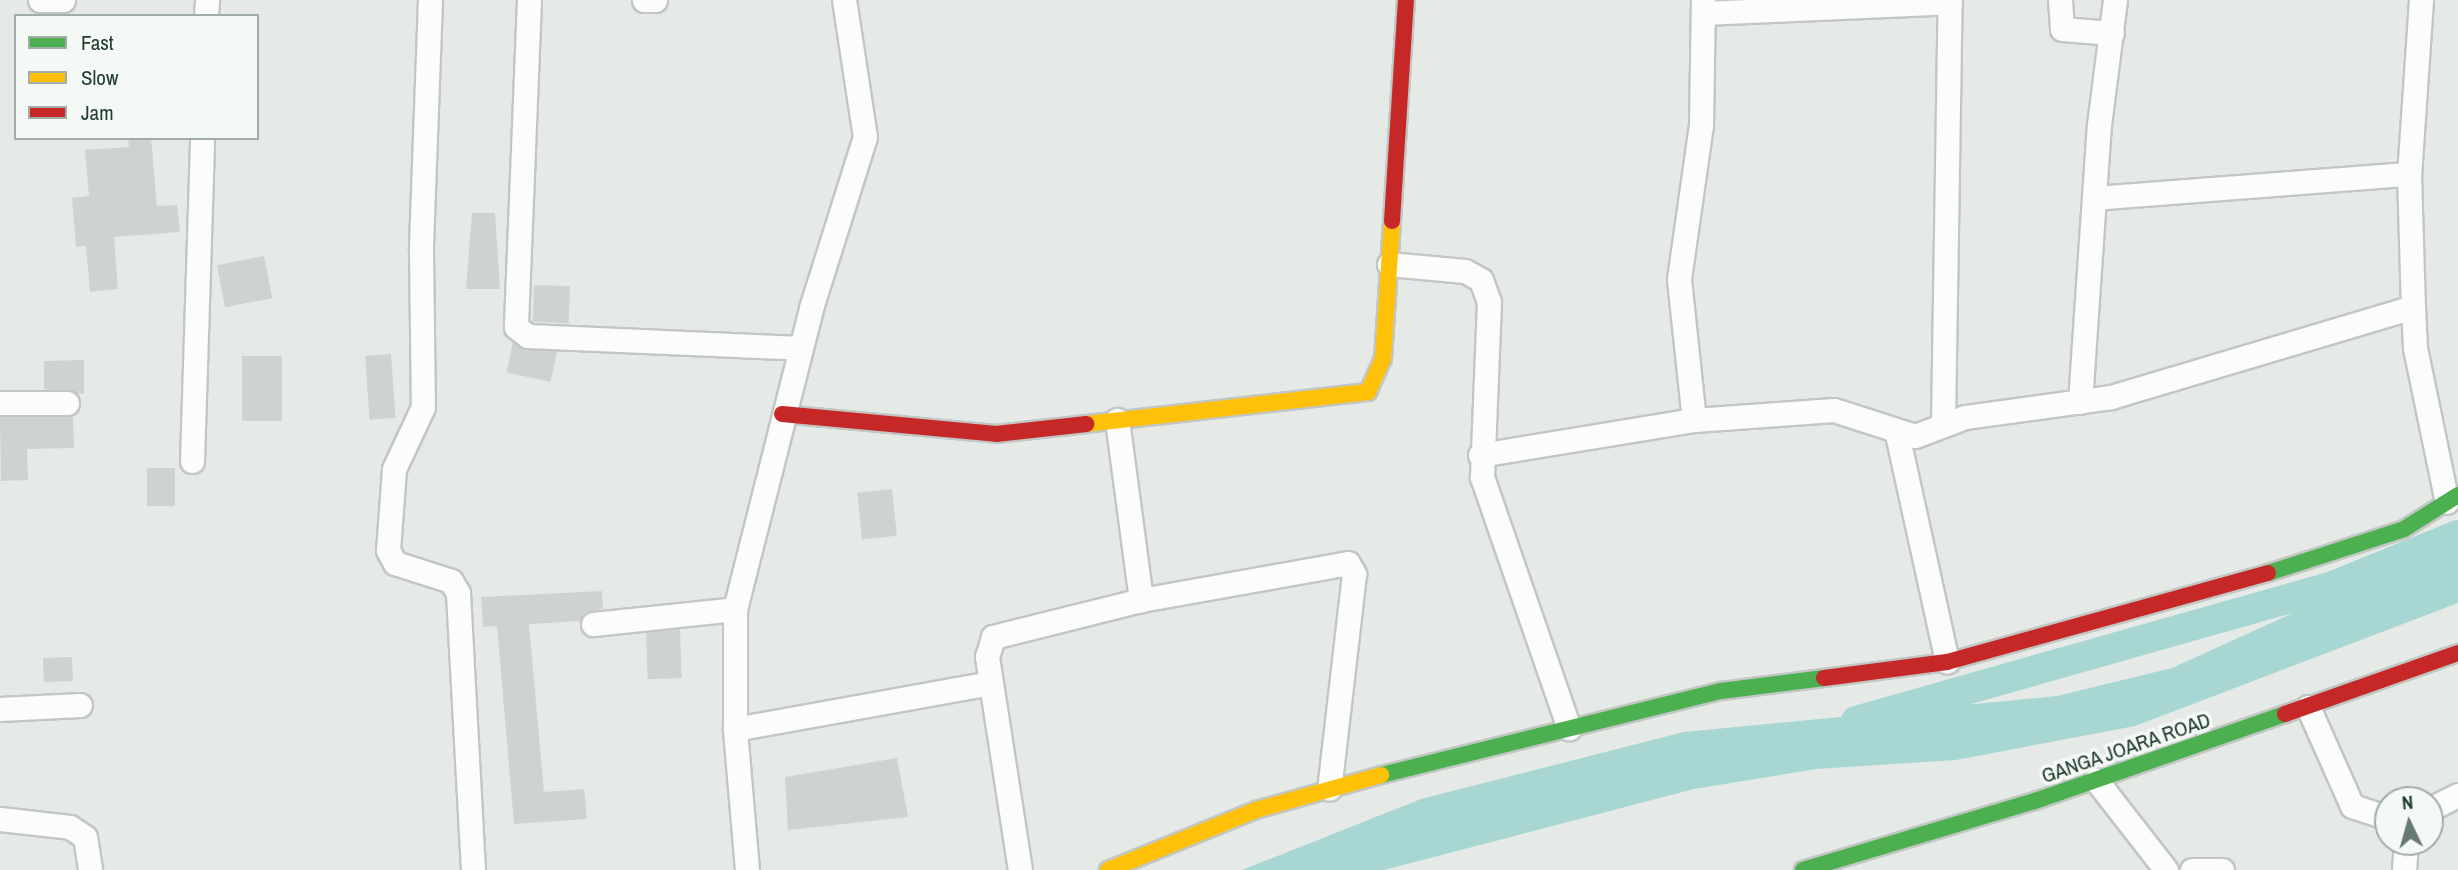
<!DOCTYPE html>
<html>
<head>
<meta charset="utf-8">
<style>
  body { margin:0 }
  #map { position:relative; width:2458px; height:870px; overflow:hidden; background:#e5eae7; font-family:"Archivo Narrow",sans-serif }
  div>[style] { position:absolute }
  .water>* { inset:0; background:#a8d7d3 }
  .canal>* { height:30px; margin:-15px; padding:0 15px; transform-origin:15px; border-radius:15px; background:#a8d7d3 }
  .building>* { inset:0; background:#ced3d0; transform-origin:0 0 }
  .roads { filter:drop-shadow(2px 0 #c2c7c4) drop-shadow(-2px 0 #c2c7c4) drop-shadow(0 2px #c2c7c4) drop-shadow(0 -2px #c2c7c4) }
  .street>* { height:23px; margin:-11.5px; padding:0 11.5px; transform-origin:11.5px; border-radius:11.5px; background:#fbfcfb }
  .fast>* { height:16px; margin:-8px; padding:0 8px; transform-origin:8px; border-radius:8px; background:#4caf50 }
  .slow>* { height:16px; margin:-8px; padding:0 8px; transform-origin:8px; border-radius:8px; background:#ffc107 }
  .jam>* { height:16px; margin:-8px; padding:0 8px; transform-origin:8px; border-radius:8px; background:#c62828 }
  span { translate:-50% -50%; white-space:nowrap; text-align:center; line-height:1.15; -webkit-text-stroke:7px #f4f9f5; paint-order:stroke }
  .street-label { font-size:21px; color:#233d31 }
  .legend { position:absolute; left:14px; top:14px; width:245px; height:126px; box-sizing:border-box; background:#f4f9f5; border:2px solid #a0aea7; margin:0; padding:9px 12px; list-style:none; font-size:21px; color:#233d31 }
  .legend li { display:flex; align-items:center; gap:14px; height:35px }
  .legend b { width:35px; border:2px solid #a0aea7 }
  .north { position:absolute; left:2374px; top:786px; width:70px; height:70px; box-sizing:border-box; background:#f4f9f5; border:2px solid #a0aea7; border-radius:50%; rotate:355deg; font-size:19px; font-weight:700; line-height:28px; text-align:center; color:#233d31 }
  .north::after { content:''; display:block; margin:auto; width:24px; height:32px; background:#677a71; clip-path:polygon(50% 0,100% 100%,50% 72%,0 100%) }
</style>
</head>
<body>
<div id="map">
  <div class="water">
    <div style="clip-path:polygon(2458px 538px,2458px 603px,2135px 726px,1956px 760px,1816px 769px,1694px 789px,1384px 870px,1242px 870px,1421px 799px,1684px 732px,2057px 696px,2172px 668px)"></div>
  </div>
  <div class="canal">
    <div style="left:1856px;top:721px;width:496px;rotate:-15.8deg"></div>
    <div style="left:2333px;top:586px;width:135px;rotate:-22.2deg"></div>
  </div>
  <div class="building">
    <div style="clip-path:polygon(128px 138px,151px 138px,157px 206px,177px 205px,180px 232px,114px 237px,118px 289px,90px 292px,86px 246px,76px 247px,72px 198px,89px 196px,85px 150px,129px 147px)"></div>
    <div style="clip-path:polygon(472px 213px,495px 213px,500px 289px,466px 289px)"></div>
    <div style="left:264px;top:256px;width:43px;height:48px;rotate:79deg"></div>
    <div style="left:534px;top:285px;width:36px;height:37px;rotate:2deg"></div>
    <div style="left:513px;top:342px;width:45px;height:31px;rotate:12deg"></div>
    <div style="left:391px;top:354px;width:64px;height:26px;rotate:86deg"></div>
    <div style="left:242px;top:356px;width:40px;height:65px"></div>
    <div style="clip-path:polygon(84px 360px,84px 394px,44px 389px,44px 361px)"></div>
    <div style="clip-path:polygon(73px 415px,74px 448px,27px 449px,28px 480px,1px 481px,0 417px)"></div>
    <div style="left:147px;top:468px;width:28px;height:38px"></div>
    <div style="left:892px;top:489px;width:47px;height:35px;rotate:84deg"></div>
    <div style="clip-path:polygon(602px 591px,603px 609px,585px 612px,580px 621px,529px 624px,544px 792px,584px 789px,587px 819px,514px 824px,497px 626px,483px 627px,481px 597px)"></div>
    <div style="left:680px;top:629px;width:49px;height:34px;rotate:88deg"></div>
    <div style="left:72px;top:657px;width:24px;height:29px;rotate:88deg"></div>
    <div style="clip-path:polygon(897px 758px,908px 817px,788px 830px,785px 777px)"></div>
  </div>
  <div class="roads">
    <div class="street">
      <div style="left:40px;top:0;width:23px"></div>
      <div style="left:430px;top:0;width:250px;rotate:92.1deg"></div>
      <div style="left:421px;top:250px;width:157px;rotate:89.3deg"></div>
      <div style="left:423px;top:407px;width:68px;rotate:115.1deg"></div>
      <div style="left:394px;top:469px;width:81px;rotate:94.2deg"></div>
      <div style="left:388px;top:550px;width:15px;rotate:62deg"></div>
      <div style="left:395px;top:563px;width:59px;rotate:17.8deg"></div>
      <div style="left:451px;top:581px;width:14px;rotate:60deg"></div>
      <div style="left:458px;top:593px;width:277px;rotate:86.9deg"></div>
      <div style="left:529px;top:0;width:327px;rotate:92.3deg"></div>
      <div style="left:516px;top:327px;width:15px;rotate:37deg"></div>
      <div style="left:528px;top:336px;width:272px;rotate:2.5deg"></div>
      <div style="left:644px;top:0;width:11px"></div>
      <div style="left:2060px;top:0;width:29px;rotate:86deg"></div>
      <div style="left:2062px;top:29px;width:50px;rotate:4.6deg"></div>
      <div style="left:2421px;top:0;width:174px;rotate:93.9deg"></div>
      <div style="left:2409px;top:174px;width:133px;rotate:88.3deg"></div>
      <div style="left:2413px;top:307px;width:41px;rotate:87.2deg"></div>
      <div style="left:2415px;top:348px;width:157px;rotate:78.3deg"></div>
      <div style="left:1703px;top:13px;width:247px;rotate:-2.5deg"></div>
      <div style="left:206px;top:16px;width:16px;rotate:-86deg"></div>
      <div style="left:2094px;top:198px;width:316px;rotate:-4.4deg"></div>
      <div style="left:1389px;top:264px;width:76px;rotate:5.3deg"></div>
      <div style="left:1465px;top:271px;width:18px;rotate:29deg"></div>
      <div style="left:1481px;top:280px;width:23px;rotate:70deg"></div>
      <div style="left:1489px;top:302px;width:175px;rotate:92.3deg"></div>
      <div style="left:1482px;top:477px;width:266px;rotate:70.9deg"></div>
      <div style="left:2080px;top:402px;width:278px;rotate:-86.1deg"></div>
      <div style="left:2099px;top:125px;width:126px;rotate:-82.7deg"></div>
      <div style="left:0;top:403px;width:67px"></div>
      <div style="left:1117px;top:420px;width:182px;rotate:82.4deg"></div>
      <div style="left:1694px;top:420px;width:142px;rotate:-96.1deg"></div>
      <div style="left:1679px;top:279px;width:156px;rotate:-81.9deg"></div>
      <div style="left:1701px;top:125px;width:125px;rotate:-89.1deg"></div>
      <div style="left:1943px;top:423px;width:423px;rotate:-89.1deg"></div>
      <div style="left:1897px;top:434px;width:233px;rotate:77.6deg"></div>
      <div style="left:1480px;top:455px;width:217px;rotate:-9.3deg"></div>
      <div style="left:1694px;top:420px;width:140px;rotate:-4.1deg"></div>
      <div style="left:1834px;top:410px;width:85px;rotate:17.8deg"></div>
      <div style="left:1915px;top:436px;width:53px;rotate:-20.8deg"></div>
      <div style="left:1965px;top:417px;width:147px;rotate:-7.8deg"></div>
      <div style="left:2111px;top:397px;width:315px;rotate:-16.6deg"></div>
      <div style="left:192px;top:461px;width:323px;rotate:-88.2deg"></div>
      <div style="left:593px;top:624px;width:143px;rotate:-6deg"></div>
      <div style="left:2308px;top:707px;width:108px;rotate:66deg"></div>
      <div style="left:2352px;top:806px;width:38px;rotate:18deg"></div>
      <div style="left:0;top:709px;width:80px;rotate:-2.9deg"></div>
      <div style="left:735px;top:729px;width:260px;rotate:-10.2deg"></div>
      <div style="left:2096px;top:780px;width:114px;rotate:52.1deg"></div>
      <div style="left:2430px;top:809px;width:31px;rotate:-27deg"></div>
      <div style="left:0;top:819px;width:70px;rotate:6.5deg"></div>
      <div style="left:70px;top:827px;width:18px;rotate:34deg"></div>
      <div style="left:85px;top:837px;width:33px;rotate:81deg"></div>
      <div style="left:747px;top:870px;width:142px;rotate:-94.9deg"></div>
      <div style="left:735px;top:729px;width:120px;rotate:-90deg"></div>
      <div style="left:735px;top:609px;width:310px;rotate:-75.8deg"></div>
      <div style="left:811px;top:308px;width:179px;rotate:-72.5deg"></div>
      <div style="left:865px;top:137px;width:139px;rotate:-98.7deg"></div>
      <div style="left:1020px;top:870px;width:216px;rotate:-98.8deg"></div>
      <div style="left:987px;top:657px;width:21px;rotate:-73deg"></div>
      <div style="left:993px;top:637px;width:153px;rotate:-14deg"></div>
      <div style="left:1141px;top:600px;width:210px;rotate:-10.1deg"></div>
      <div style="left:1348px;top:563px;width:13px;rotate:61deg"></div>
      <div style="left:1354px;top:574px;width:216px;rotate:96.6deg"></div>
      <div style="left:2192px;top:870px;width:30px"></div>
      <div style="left:2404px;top:870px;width:28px;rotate:-86deg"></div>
    </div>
    <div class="fast">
      <div style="left:2268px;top:573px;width:143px;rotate:-17.9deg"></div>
      <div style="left:2404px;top:529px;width:64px;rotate:-32.2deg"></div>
      <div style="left:1381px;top:775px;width:350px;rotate:-13.9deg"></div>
      <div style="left:1721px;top:691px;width:104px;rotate:-7.2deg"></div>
      <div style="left:1803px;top:870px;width:242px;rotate:-16.6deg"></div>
      <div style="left:2035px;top:801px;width:265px;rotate:-19.2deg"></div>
    </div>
    <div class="slow">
      <div style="left:1086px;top:424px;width:284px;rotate:-6.5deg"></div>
      <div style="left:1368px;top:392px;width:37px;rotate:-66deg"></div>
      <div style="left:1383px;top:358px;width:137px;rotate:-86.2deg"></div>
      <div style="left:1108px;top:870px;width:160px;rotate:-22.1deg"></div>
      <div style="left:1256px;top:810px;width:130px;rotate:-15.6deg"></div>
    </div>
    <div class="jam">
      <div style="left:1392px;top:221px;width:221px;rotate:-86.4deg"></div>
      <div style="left:782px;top:414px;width:215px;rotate:5.3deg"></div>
      <div style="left:996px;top:434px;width:91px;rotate:-6.3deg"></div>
      <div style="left:1824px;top:678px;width:124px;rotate:-7.4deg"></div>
      <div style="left:1947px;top:662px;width:333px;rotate:-15.5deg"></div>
      <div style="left:2285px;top:714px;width:183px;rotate:-19.4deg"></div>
    </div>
  </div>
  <div class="street-label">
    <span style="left:2126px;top:748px;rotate:-19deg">GANGA JOARA ROAD</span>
  </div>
  <ul class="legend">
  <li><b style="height:9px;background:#4caf50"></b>Fast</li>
  <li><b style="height:9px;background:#ffc107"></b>Slow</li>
  <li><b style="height:9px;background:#c62828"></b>Jam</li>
  </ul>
  <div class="north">N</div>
</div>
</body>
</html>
